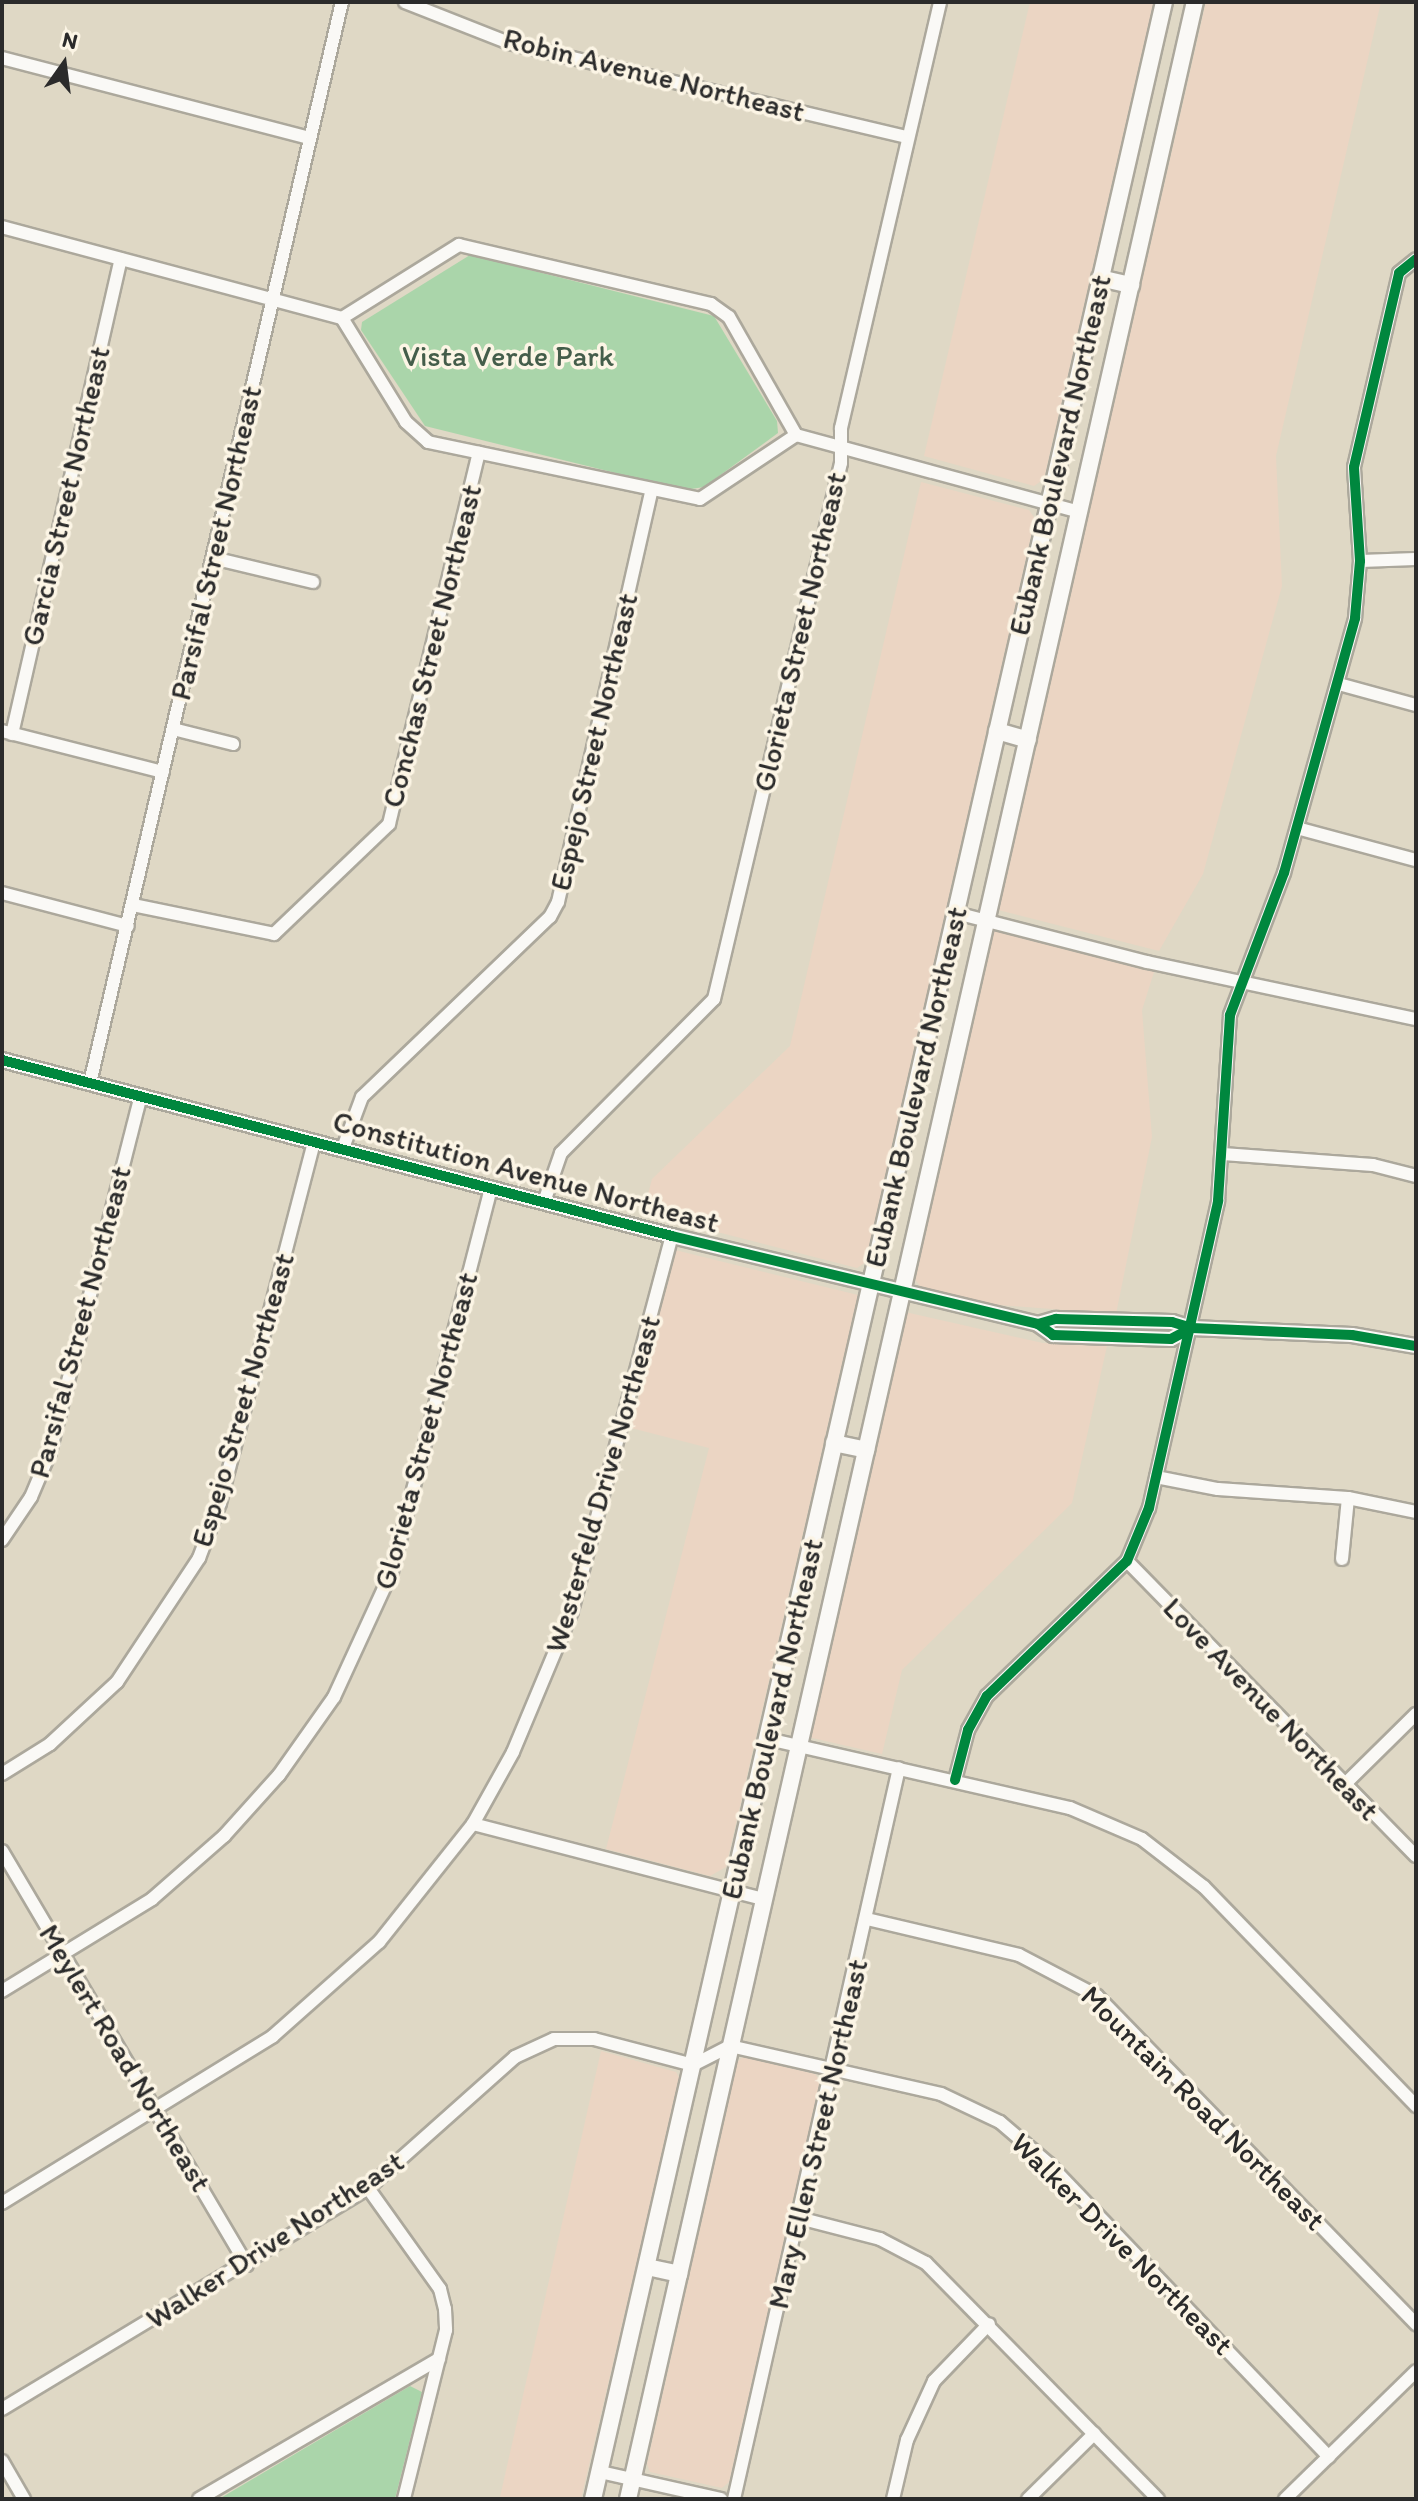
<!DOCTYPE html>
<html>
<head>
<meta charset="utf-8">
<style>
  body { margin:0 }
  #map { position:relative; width:1418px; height:2501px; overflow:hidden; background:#dfd8c5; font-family:Itim,sans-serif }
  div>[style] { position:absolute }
  .built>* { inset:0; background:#ebd5c3 }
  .green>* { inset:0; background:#aad5aa }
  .roads { filter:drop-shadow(2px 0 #aca89c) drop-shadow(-2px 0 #aca89c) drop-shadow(0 2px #aca89c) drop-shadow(0 -2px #aca89c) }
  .minor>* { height:12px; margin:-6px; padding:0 6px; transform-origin:6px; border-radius:6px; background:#faf9f6 }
  .tertiary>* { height:14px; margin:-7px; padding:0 7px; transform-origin:7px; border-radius:7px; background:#faf9f6 }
  .secondary>* { height:16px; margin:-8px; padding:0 8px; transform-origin:8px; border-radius:8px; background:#faf9f6 }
  .cycleway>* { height:10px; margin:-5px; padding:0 5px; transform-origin:5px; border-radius:5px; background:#00873e }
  span { translate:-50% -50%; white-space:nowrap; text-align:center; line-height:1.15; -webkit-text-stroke:7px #fcf5e5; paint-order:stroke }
  .street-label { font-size:30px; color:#2b2b2b }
  .park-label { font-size:30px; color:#445d4a }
  .frame { position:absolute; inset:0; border:4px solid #2b2b2b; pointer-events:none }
  .north { position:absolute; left:24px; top:24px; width:80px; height:80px; -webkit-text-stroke:6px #fcf5e5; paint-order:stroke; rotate:14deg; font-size:22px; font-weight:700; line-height:32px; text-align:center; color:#2b2b2b }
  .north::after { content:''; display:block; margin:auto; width:28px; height:36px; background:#2b2b2b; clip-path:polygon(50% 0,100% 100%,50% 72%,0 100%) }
</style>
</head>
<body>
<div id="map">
  <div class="built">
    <div style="clip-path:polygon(1030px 2px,1154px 2px,1044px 479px,1034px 486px,924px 456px)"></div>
    <div style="clip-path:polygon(1206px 2px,1381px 2px,1276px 456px,1282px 586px,1203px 874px,1159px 951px,998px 910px)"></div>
    <div style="clip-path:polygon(921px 482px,1029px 510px,1035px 519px,866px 1262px,857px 1268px,643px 1213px,652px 1179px,790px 1046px)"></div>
    <div style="clip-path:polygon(990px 929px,1155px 969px,1142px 1010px,1152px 1137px,1116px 1314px,987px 1304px,920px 1286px,911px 1274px)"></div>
    <div style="clip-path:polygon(675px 1250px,858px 1295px,726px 1867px,710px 1876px,606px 1849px,709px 1448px,631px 1428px)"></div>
    <div style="clip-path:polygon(905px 1312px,1043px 1343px,1107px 1346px,1072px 1503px,902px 1670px,882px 1754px,808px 1737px)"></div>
    <div style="clip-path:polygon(601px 2051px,676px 2072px,680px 2079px,581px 2499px,510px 2499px,500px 2497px)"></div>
    <div style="clip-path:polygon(743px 2057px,815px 2074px,821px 2082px,729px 2482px,722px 2488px,650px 2472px,647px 2464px,737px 2062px)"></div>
  </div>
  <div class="green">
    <div style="clip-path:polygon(470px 255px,714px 316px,777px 421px,778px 433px,704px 487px,685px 490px,425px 426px,361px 330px,362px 322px)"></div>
    <div style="clip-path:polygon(410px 2386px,422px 2392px,395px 2499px,219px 2499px)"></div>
  </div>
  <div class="roads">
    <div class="minor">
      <div style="left:405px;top:2px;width:112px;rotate:21.5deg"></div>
      <div style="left:509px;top:43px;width:409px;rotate:13.3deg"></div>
      <div style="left:2px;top:58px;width:317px;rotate:14.6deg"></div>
      <div style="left:2px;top:227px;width:352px;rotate:15deg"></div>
      <div style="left:342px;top:318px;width:122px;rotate:58.4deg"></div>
      <div style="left:406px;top:422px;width:30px;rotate:42deg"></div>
      <div style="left:428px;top:442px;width:278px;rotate:11.8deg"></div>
      <div style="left:700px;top:499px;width:115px;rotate:-33.7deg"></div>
      <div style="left:796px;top:435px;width:294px;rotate:15.2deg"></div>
      <div style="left:342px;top:318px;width:138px;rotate:-32deg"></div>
      <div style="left:459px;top:245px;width:259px;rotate:13.2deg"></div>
      <div style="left:711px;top:304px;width:22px;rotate:36deg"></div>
      <div style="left:729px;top:317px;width:136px;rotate:60.4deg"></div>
      <div style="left:213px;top:558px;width:103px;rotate:13.5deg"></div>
      <div style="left:1360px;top:561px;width:56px;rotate:-2deg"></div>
      <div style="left:1339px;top:684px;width:80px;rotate:15.3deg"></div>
      <div style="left:173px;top:729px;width:62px;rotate:14deg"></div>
      <div style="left:2px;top:731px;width:166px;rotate:14.3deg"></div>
      <div style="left:12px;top:734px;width:487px;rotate:-77.1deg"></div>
      <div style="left:1297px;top:828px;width:123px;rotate:15.1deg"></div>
      <div style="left:2px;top:893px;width:130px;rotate:14.7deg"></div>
      <div style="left:133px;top:905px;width:144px;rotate:11.6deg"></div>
      <div style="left:274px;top:934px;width:159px;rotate:-43.7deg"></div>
      <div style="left:389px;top:824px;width:382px;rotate:-76.4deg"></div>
      <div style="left:956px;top:913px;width:197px;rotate:14.4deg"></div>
      <div style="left:1147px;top:962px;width:275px;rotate:12deg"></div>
      <div style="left:90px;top:1083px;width:1110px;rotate:-76.88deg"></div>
      <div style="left:343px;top:1148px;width:54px;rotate:-69.6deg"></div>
      <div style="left:362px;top:1097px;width:260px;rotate:-43.8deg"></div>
      <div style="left:550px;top:917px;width:17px;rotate:-62deg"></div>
      <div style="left:558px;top:902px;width:420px;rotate:-77.2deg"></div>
      <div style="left:1223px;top:1154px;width:150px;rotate:4.2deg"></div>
      <div style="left:1373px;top:1165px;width:44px;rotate:14.3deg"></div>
      <div style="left:544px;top:1202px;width:52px;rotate:-70.9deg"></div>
      <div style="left:561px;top:1153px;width:217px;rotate:-45.2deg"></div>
      <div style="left:714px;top:999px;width:551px;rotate:-76.67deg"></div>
      <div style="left:841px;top:463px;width:35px;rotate:-90deg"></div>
      <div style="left:841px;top:428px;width:437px;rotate:-76.9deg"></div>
      <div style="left:1156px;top:1477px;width:63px;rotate:11deg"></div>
      <div style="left:1218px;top:1489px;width:130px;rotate:4deg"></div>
      <div style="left:1348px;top:1498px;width:69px;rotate:11.6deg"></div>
      <div style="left:2px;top:1540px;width:52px;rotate:-56deg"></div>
      <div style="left:31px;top:1497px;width:49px;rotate:-67.1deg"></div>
      <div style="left:50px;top:1452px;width:367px;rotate:-75.7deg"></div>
      <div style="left:1342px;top:1559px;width:61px;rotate:-84.4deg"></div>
      <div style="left:1127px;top:1561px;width:413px;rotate:45.6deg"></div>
      <div style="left:768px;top:1739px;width:310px;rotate:12.9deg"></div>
      <div style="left:1070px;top:1808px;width:78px;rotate:23.3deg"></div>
      <div style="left:1142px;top:1839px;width:78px;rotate:37.7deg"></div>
      <div style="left:1204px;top:1887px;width:305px;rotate:45.9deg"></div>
      <div style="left:2px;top:1774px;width:57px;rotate:-32deg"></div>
      <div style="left:50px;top:1744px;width:91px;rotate:-42.8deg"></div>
      <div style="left:117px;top:1682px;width:149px;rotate:-56.5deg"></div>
      <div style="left:199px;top:1558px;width:59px;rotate:-69.1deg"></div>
      <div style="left:220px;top:1503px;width:374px;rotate:-75.4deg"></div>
      <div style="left:955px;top:1780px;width:52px;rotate:-75.4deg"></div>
      <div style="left:968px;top:1730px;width:39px;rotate:-61deg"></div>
      <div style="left:987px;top:1696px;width:194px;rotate:-44deg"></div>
      <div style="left:1127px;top:1561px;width:57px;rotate:-67.5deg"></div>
      <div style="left:1149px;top:1508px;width:315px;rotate:-77.3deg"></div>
      <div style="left:1218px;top:1201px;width:186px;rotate:-86.3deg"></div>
      <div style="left:1230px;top:1015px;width:152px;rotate:-69.2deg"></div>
      <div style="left:1284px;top:873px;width:265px;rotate:-74.4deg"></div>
      <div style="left:1355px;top:618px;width:57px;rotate:-85deg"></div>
      <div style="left:1360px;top:561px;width:94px;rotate:-93.7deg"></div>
      <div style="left:1354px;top:467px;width:199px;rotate:-76.9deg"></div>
      <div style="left:1399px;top:273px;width:22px;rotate:-39deg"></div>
      <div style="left:1345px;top:1784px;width:100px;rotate:-44.6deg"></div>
      <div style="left:473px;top:1824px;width:301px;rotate:14.5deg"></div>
      <div style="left:2px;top:1851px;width:481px;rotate:59.4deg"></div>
      <div style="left:867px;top:1919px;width:156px;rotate:13.3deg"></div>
      <div style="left:1019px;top:1955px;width:88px;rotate:27.7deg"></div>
      <div style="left:1097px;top:1996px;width:458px;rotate:45.8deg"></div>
      <div style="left:2px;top:1991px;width:176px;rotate:-31.5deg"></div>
      <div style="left:152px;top:1899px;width:96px;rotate:-41.2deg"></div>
      <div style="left:224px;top:1836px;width:82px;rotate:-48deg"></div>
      <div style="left:279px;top:1775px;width:95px;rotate:-54.8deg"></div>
      <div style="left:334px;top:1697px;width:139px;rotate:-65.3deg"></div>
      <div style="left:392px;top:1571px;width:396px;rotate:-75.5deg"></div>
      <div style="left:368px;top:2188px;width:124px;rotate:54.5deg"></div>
      <div style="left:440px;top:2289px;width:21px;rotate:76deg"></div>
      <div style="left:445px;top:2309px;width:21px;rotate:87deg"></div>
      <div style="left:446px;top:2330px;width:174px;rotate:104deg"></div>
      <div style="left:2px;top:2203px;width:318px;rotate:-31.6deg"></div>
      <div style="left:273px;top:2036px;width:142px;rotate:-41.6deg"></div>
      <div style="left:379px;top:1942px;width:151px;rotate:-51.5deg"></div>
      <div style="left:473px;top:1824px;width:82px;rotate:-60.9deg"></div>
      <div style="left:513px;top:1752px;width:153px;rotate:-67.3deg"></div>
      <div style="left:572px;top:1611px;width:388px;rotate:-75.1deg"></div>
      <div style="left:799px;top:2218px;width:84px;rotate:14.5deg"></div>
      <div style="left:880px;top:2239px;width:52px;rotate:27.6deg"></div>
      <div style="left:926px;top:2263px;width:331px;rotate:45.5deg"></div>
      <div style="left:2px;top:2409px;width:428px;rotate:-31.1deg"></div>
      <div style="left:368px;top:2188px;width:197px;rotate:-41.7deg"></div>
      <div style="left:515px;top:2057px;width:43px;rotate:-24.8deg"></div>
      <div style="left:554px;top:2039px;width:40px"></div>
      <div style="left:594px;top:2039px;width:102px;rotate:14.7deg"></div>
      <div style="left:693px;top:2065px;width:42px;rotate:-27.2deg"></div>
      <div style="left:730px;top:2046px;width:216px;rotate:12.8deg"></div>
      <div style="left:941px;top:2094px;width:65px;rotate:25.4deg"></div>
      <div style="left:1000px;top:2122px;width:65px;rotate:40.6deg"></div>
      <div style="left:1049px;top:2164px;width:405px;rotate:46.3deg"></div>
      <div style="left:2px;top:2461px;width:44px;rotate:59.9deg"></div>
      <div style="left:600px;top:2472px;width:124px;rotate:12.6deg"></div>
      <div style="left:199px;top:2499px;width:278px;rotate:-30.3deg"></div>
      <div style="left:734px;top:2499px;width:749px;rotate:-77.28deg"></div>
      <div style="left:893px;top:2499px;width:61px;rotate:-76.7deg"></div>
      <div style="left:907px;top:2440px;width:65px;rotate:-65.4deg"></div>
      <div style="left:934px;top:2381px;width:79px;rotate:-46deg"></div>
      <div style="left:1028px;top:2499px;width:93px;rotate:-44.6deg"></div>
      <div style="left:1285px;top:2499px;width:183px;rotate:-44.3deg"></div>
    </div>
    <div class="tertiary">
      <div style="left:2px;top:1060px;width:693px;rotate:14.72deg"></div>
      <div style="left:672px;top:1236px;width:376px;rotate:13.5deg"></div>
      <div style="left:1038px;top:1324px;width:19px;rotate:36deg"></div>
      <div style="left:1053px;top:1335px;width:118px;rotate:1.9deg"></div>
      <div style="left:1171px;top:1339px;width:24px;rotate:-28deg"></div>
      <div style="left:1038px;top:1324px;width:19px;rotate:-16deg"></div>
      <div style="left:1056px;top:1319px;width:116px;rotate:1.5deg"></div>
      <div style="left:1172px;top:1322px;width:21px;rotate:17deg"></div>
      <div style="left:1192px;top:1328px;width:160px;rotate:2.5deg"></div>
      <div style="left:1352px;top:1335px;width:65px;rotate:9.8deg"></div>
    </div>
    <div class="secondary">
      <div style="left:1100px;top:278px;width:32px;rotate:13deg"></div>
      <div style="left:997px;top:731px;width:32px;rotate:16deg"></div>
      <div style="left:834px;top:1443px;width:33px;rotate:12deg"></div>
      <div style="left:647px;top:2267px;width:33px;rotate:12deg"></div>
      <div style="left:593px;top:2499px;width:2561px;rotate:-77.12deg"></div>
      <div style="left:628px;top:2499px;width:2561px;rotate:-77.21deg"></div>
    </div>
  </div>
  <div class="cycleway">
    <div style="left:2px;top:1060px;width:693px;rotate:14.72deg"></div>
    <div style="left:672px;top:1236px;width:376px;rotate:13.5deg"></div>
    <div style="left:1038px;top:1324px;width:19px;rotate:36deg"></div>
    <div style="left:1053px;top:1335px;width:118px;rotate:1.9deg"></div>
    <div style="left:1171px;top:1339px;width:24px;rotate:-28deg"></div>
    <div style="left:1038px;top:1324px;width:19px;rotate:-16deg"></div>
    <div style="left:1056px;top:1319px;width:116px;rotate:1.5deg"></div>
    <div style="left:1172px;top:1322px;width:21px;rotate:17deg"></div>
    <div style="left:1192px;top:1328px;width:160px;rotate:2.5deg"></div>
    <div style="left:1352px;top:1335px;width:65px;rotate:9.8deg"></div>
    <div style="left:955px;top:1780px;width:52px;rotate:-75.4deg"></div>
    <div style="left:968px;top:1730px;width:39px;rotate:-61deg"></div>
    <div style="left:987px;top:1696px;width:194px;rotate:-44deg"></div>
    <div style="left:1127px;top:1561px;width:57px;rotate:-67.5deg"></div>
    <div style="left:1149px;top:1508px;width:315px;rotate:-77.3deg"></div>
    <div style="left:1218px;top:1201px;width:186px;rotate:-86.3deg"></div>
    <div style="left:1230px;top:1015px;width:152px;rotate:-69.2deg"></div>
    <div style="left:1284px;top:873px;width:265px;rotate:-74.4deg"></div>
    <div style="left:1355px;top:618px;width:57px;rotate:-85deg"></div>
    <div style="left:1360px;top:561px;width:94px;rotate:-93.7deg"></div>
    <div style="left:1354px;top:467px;width:199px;rotate:-76.9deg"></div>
    <div style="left:1399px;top:273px;width:22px;rotate:-39deg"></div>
  </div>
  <div class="street-label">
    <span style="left:654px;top:75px;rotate:14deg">Robin Avenue Northeast</span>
    <span style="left:1060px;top:455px;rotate:-77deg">Eubank Boulevard Northeast</span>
    <span style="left:66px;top:496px;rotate:-77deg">Garcia Street Northeast</span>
    <span style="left:216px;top:543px;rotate:-77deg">Parsifal Street Northeast</span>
    <span style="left:800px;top:632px;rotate:-77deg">Glorieta Street Northeast</span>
    <span style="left:432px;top:646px;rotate:-76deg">Conchas Street Northeast</span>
    <span style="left:594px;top:742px;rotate:-77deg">Espejo Street Northeast</span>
    <span style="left:916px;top:1087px;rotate:-77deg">Eubank Boulevard Northeast</span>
    <span style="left:526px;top:1172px;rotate:15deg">Constitution Avenue Northeast</span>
    <span style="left:80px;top:1322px;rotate:-75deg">Parsifal Street Northeast</span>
    <span style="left:243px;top:1400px;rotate:-74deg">Espejo Street Northeast</span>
    <span style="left:426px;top:1431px;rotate:-75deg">Glorieta Street Northeast</span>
    <span style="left:603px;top:1484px;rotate:-74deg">Westerfeld Drive Northeast</span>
    <span style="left:1271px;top:1709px;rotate:46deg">Love Avenue Northeast</span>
    <span style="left:772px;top:1719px;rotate:-77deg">Eubank Boulevard Northeast</span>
    <span style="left:125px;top:2058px;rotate:59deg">Meylert Road Northeast</span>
    <span style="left:1203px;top:2108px;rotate:45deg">Mountain Road Northeast</span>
    <span style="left:818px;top:2134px;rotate:-77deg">Mary Ellen Street Northeast</span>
    <span style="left:275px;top:2240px;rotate:-33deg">Walker Drive Northeast</span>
    <span style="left:1122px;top:2244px;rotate:45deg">Walker Drive Northeast</span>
  </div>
  <div class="park-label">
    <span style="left:508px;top:356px">Vista Verde Park</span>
  </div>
  <div class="frame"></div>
  <div class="north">N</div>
</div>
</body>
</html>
